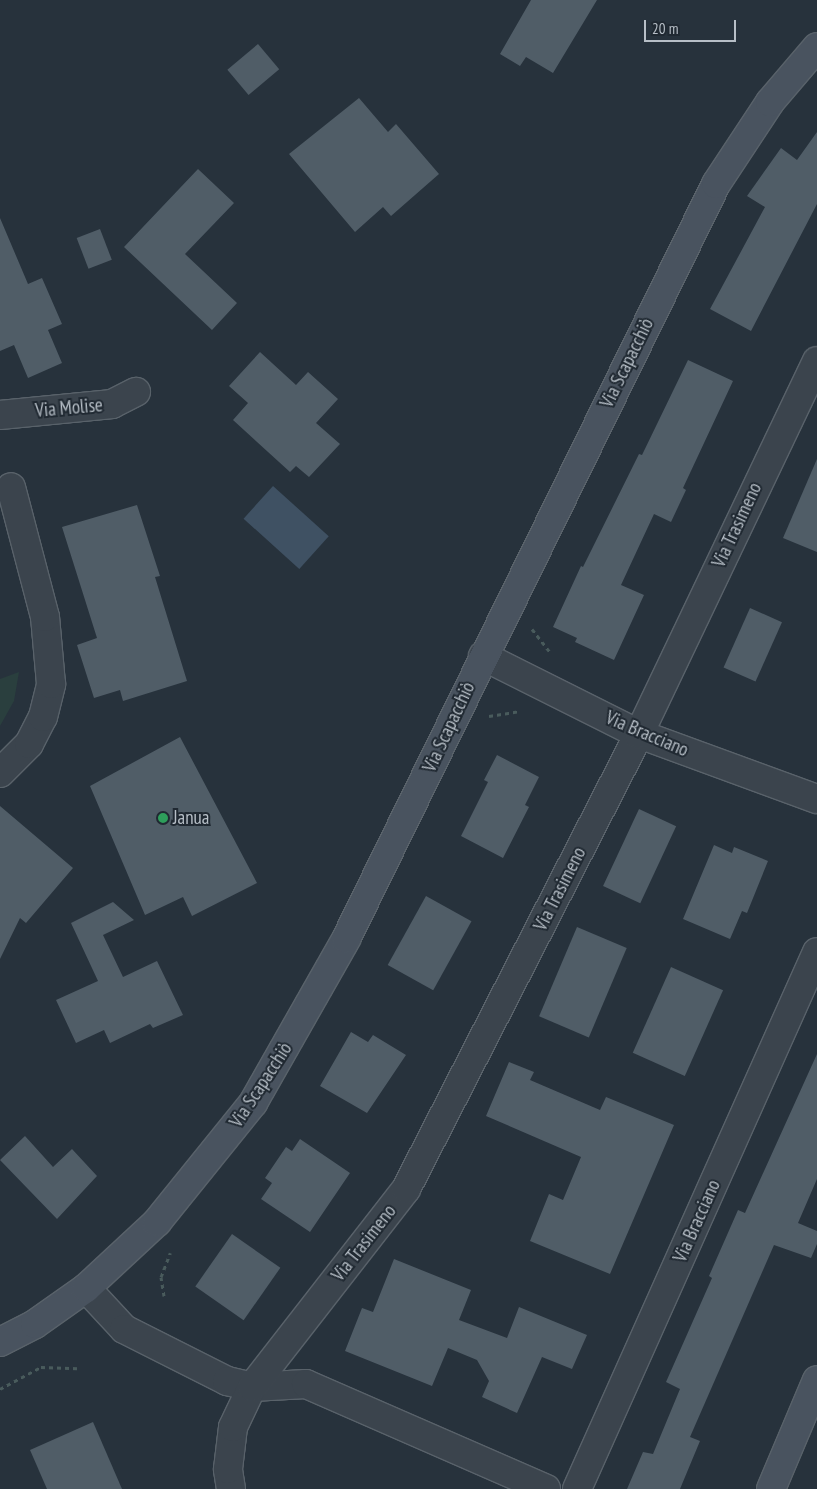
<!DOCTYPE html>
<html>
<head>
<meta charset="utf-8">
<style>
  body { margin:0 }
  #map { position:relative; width:817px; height:1489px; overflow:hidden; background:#27323c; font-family:"PT Sans Narrow",sans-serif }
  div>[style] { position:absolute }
  .green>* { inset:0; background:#2a3f3e }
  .water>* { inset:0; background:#3f5163; transform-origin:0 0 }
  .building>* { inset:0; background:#505d67; transform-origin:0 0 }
  .path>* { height:3px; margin-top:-1.5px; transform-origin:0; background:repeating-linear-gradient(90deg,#495b5c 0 4px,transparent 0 8px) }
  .roads { filter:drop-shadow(1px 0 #59626a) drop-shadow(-1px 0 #59626a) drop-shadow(0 1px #59626a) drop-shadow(0 -1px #59626a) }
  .street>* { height:28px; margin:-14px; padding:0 14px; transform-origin:14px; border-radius:14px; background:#3b444d }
  .secondary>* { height:28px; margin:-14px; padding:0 14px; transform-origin:14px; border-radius:14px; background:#49535f }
  .dots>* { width:14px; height:14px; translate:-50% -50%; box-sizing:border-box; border:2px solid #202932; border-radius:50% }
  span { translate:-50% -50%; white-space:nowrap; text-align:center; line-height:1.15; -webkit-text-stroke:4px #202932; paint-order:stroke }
  .street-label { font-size:19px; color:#b7bfc7 }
  .poi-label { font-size:19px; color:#b7bfc7 }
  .left { translate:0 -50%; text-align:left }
  .scale { position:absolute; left:644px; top:20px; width:92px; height:22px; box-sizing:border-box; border:2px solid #b7bfc7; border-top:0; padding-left:6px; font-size:15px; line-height:18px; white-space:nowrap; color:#b7bfc7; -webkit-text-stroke:4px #202932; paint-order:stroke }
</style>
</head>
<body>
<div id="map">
  <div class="green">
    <div style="clip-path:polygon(19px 672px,14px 701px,0 726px,0 679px)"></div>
  </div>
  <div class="water">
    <div style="left:273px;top:486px;width:75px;height:44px;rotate:42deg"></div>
  </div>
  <div class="building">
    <div style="clip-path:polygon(531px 0,597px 0,553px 73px,526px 57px,520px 66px,500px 54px)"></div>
    <div style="left:258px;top:44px;width:33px;height:40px;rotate:50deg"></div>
    <div style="clip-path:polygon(359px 98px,388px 132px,396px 124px,439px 174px,391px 216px,383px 207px,355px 232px,289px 154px)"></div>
    <div style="clip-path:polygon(817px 132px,817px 204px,751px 331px,710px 309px,765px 207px,747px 196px,781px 148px,797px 160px)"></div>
    <div style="clip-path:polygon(198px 169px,234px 203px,185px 254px,237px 303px,212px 330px,124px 247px)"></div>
    <div style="clip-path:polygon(0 218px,28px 284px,42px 278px,62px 324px,48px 330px,62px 363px,28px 378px,14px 345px,0 351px)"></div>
    <div style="left:100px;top:229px;width:33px;height:25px;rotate:69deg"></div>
    <div style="clip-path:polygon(260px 352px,296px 385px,308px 372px,338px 399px,316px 423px,340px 444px,309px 477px,296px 466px,290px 472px,233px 420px,248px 403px,229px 386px)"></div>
    <div style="clip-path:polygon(688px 360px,733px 381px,683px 488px,686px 490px,671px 522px,654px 514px,621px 585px,644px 595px,614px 660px,575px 642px,577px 638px,553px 627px,581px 566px,583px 567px,639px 454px,642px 455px)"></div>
    <div style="clip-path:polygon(817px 459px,817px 552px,783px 538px)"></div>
    <div style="clip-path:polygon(137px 505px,160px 576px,155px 577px,187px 681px,123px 701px,120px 690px,94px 698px,77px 645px,97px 638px,62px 527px)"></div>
    <div style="left:750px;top:608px;width:35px;height:65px;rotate:24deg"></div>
    <div style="clip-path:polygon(180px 737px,257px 883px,192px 916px,183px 897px,145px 915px,90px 786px)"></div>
    <div style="clip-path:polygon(497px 755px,539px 777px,525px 805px,529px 807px,503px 858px,461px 836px,488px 782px,484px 780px)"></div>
    <div style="clip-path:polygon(0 806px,73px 868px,26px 923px,20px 918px,0 959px)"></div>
    <div style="left:639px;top:809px;width:41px;height:85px;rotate:25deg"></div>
    <div style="clip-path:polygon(714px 845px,732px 853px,734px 847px,768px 861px,747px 913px,742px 911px,730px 939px,683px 919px)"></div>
    <div style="left:426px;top:896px;width:52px;height:79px;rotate:29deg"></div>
    <div style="clip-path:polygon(113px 902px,134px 920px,103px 935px,123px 977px,157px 961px,183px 1015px,153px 1028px,150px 1024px,110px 1043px,104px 1030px,76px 1043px,56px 1000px,98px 981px,71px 923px)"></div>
    <div style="left:577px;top:927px;width:54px;height:97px;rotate:23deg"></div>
    <div style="left:671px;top:967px;width:57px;height:94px;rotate:24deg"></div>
    <div style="clip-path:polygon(351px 1032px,368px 1042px,373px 1035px,406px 1055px,367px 1113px,320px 1086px)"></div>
    <div style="clip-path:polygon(817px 1054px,817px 1179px,798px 1223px,817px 1231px,817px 1244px,811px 1258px,774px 1245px,690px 1437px,700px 1441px,680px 1489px,627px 1489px,643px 1452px,653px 1454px,680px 1389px,666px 1382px,712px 1278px,709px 1276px,738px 1210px,745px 1213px)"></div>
    <div style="clip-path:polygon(509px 1062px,534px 1072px,530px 1080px,600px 1110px,606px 1097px,674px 1125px,610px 1274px,530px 1241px,549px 1194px,563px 1200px,581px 1157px,486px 1116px)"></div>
    <div style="clip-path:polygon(25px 1136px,53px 1167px,72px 1149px,97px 1176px,57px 1219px,0 1160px)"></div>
    <div style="clip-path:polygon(300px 1139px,350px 1173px,310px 1232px,261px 1199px,272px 1183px,265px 1178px,286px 1147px,292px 1151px)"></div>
    <div style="left:232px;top:1234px;width:59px;height:64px;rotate:35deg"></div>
    <div style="clip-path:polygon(394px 1259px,471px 1290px,459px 1320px,507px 1338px,519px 1307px,587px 1335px,572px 1369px,542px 1357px,517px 1413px,482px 1397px,489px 1381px,477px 1360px,448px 1348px,432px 1386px,345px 1351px,362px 1308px,373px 1312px)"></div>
    <div style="clip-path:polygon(93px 1422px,122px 1489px,47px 1489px,30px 1450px)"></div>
  </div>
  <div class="path">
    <div style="left:532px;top:629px;width:28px;rotate:52deg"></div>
    <div style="left:489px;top:716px;width:30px;rotate:-9deg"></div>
    <div style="left:164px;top:1296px;width:19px;rotate:-99deg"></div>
    <div style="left:161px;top:1277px;width:26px;rotate:-69deg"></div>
    <div style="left:0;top:1389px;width:47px;rotate:-28.2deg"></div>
    <div style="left:41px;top:1367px;width:36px;rotate:2deg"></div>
  </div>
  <div class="roads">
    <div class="street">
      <div style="left:0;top:415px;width:113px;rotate:-5.6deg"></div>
      <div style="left:112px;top:404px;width:27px;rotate:-27deg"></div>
      <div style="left:483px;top:656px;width:174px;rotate:26.6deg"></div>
      <div style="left:639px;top:734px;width:189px;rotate:20.1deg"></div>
      <div style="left:0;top:773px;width:41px;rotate:-45deg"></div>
      <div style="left:29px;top:744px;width:30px;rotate:-63deg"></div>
      <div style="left:43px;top:717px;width:34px;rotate:-76deg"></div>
      <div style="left:51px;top:684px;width:67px;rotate:-95.1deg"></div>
      <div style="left:45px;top:617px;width:134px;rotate:-104.7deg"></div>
      <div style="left:86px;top:1288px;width:56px;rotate:47.2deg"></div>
      <div style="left:124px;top:1329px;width:115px;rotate:26.8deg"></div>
      <div style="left:227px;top:1381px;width:26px;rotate:13deg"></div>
      <div style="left:252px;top:1387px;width:54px;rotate:-3.2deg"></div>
      <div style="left:306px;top:1384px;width:262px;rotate:23.6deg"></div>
      <div style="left:231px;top:1489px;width:20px;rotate:-99deg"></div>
      <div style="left:228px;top:1469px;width:42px;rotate:-83.2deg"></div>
      <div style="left:233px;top:1427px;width:44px;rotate:-64.6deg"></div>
      <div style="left:252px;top:1387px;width:251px;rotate:-52.1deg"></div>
      <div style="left:406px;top:1189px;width:511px;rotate:-62.88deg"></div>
      <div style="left:639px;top:734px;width:413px;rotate:-64.5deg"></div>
      <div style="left:577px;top:1489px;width:588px;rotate:-65.92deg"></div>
    </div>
    <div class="secondary">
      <div style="left:0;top:1342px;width:39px;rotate:-27deg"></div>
      <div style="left:35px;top:1324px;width:62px;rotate:-35.2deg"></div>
      <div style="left:86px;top:1288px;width:97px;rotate:-42.9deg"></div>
      <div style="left:157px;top:1222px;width:153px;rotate:-51.1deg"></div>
      <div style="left:253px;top:1103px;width:189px;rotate:-60.4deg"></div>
      <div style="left:346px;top:939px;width:841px;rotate:-63.89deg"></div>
      <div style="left:716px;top:184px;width:98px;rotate:-56.6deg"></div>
      <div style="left:770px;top:102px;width:72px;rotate:-49.5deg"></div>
      <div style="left:771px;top:1489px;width:118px;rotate:-67.1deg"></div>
    </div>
  </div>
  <div class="dots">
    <div style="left:163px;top:818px;background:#2e9e5b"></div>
  </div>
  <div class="street-label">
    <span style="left:627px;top:363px;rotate:-64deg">Via Scapacchiò</span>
    <span style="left:69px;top:408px;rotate:-5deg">Via Molise</span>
    <span style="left:737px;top:525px;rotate:-65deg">Via Trasimeno</span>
    <span style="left:449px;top:727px;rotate:-65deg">Via Scapacchiò</span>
    <span style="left:647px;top:734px;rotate:23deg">Via Bracciano</span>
    <span style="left:560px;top:889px;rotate:-63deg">Via Trasimeno</span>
    <span style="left:261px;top:1085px;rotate:-57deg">Via Scapacchiò</span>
    <span style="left:697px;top:1221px;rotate:-66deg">Via Bracciano</span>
    <span style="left:364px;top:1243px;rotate:-52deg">Via Trasimeno</span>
  </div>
  <div class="poi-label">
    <span class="left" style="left:173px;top:818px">Janua</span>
  </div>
  <div class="scale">20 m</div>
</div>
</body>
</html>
